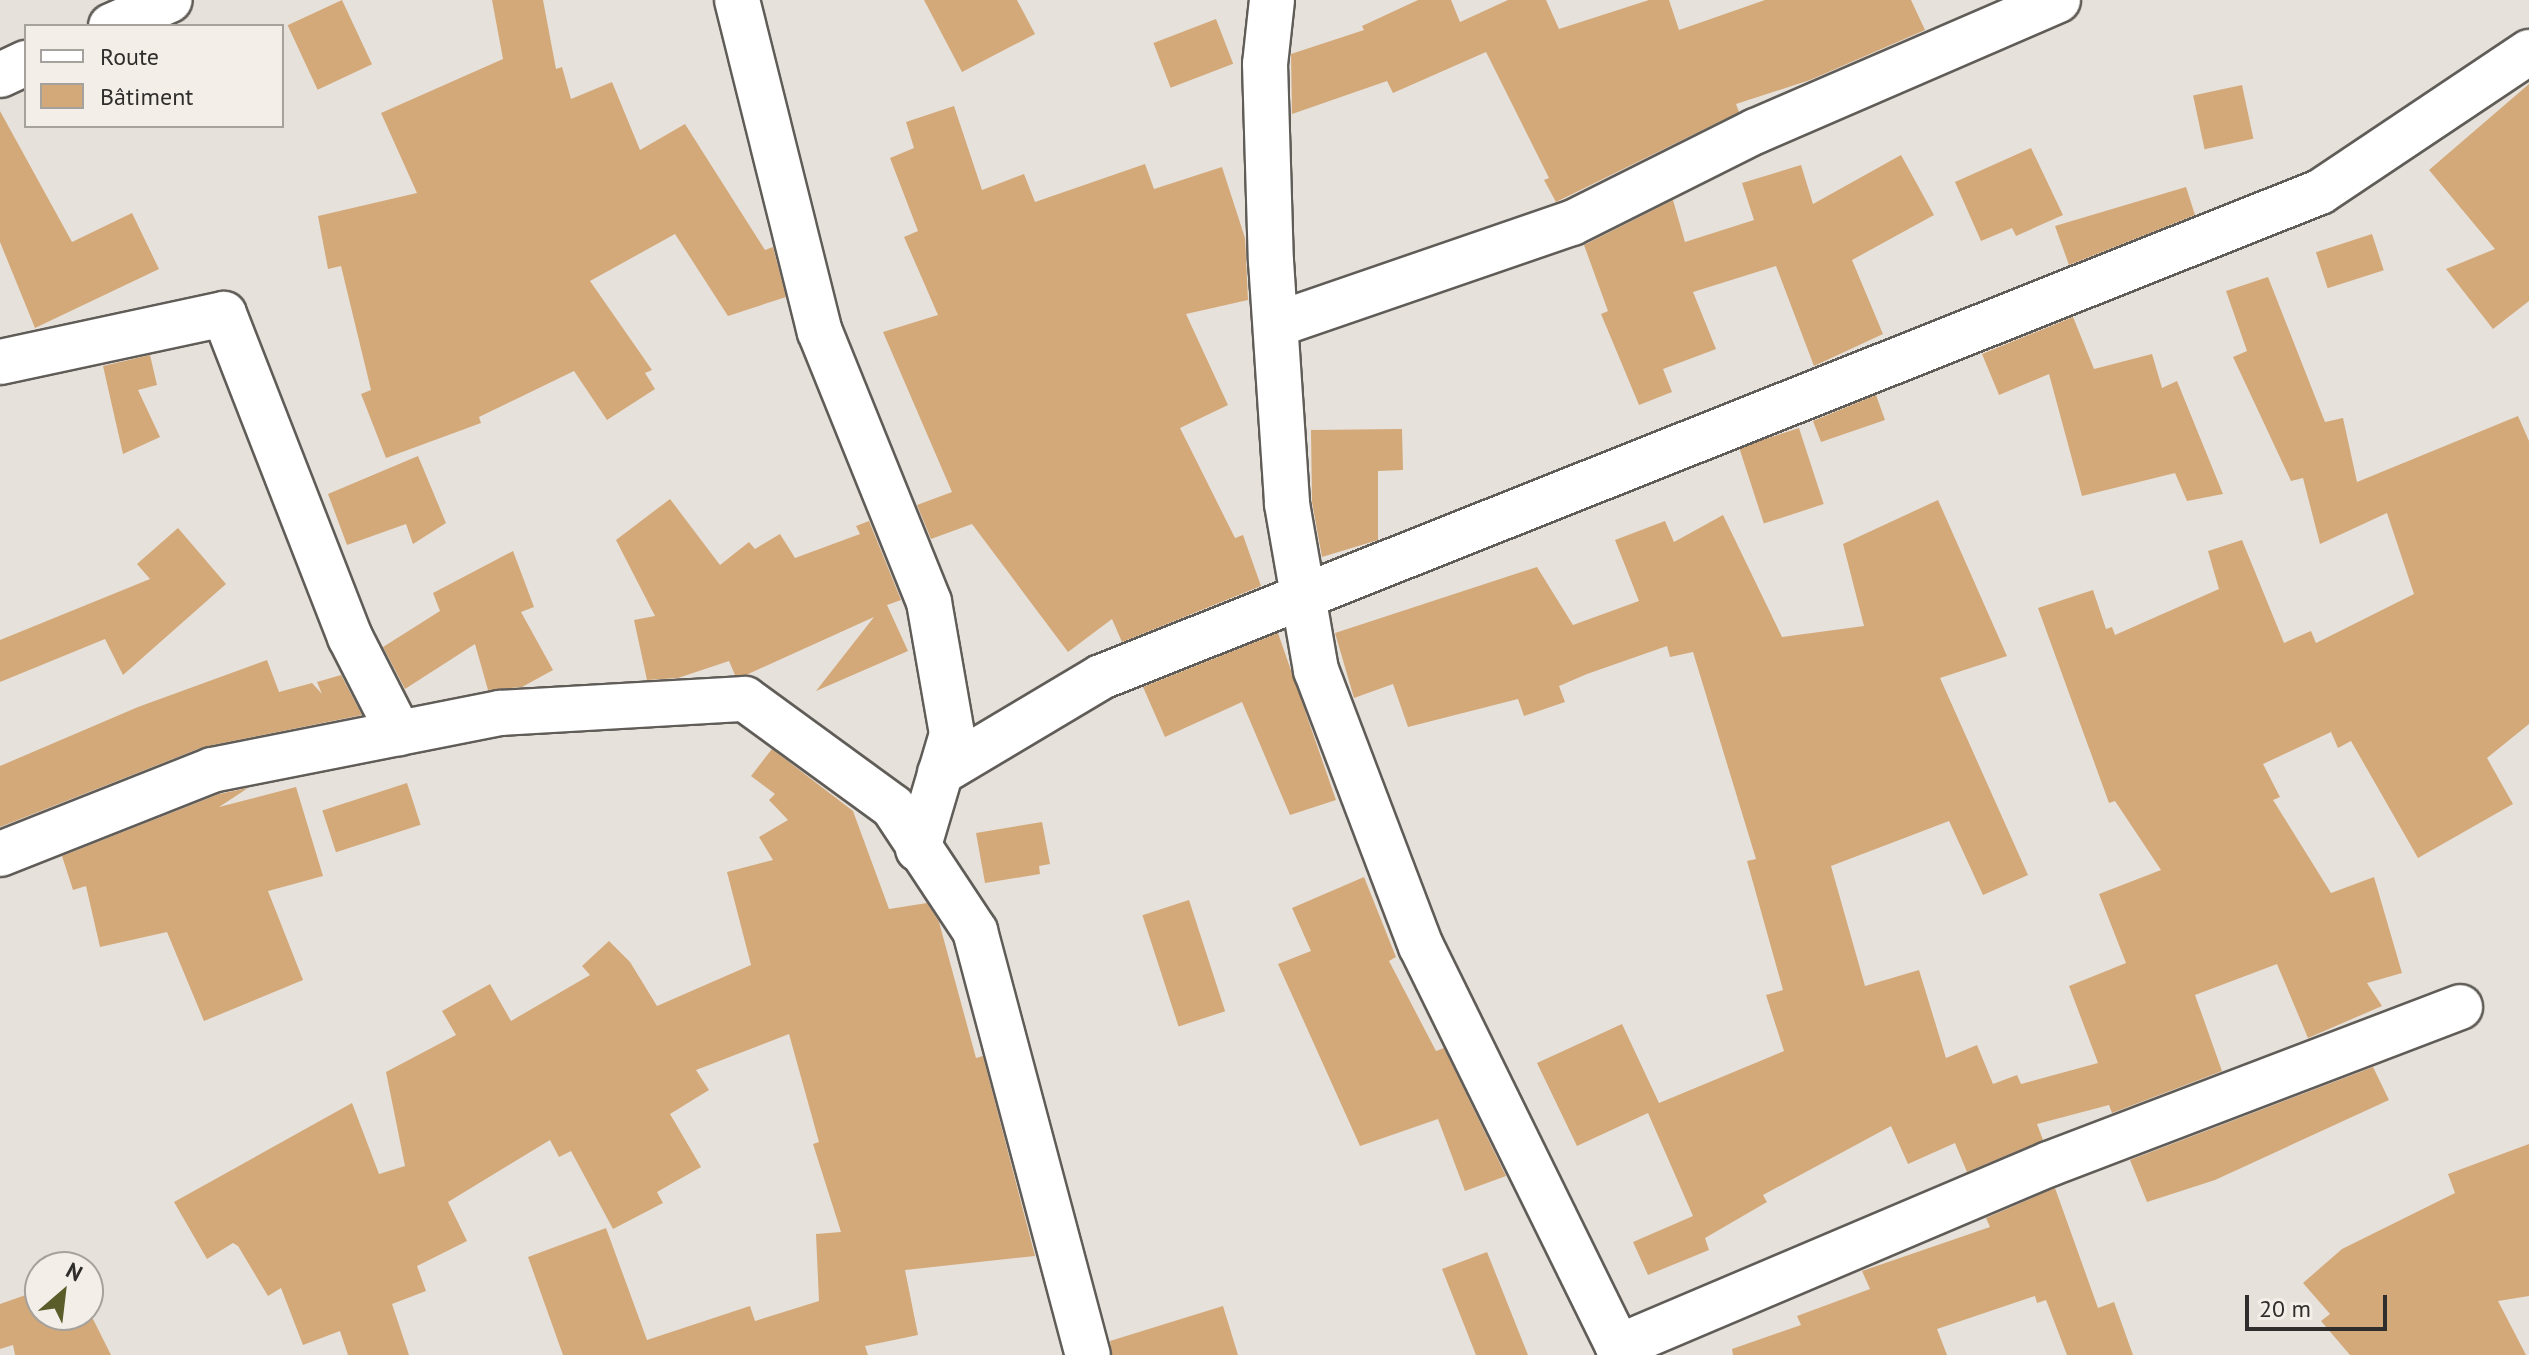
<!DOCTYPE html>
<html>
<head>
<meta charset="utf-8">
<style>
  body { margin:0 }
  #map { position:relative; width:2529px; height:1355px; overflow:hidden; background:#e6e1db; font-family:"PT Sans",sans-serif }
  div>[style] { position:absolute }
  .building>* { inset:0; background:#d4a979; transform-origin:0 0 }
  .roads { filter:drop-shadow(2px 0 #605c57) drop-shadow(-2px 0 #605c57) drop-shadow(0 2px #605c57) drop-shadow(0 -2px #605c57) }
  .minor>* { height:44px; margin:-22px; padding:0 22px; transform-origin:22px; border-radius:22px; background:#fff }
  span { translate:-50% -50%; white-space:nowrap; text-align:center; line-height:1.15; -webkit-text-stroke:8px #f3eee8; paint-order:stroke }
  .legend { position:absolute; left:24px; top:24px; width:260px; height:104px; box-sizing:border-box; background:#f3eee8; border:2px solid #a5a19d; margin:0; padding:10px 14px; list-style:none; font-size:24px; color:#302e2c }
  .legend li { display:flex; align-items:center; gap:16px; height:40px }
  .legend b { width:40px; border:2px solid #a5a19d }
  .north { position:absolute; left:24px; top:1251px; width:80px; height:80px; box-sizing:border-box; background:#f3eee8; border:2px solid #a5a19d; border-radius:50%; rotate:28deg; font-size:22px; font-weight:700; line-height:32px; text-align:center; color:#302e2c }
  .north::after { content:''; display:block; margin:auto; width:28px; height:36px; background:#5a5c2a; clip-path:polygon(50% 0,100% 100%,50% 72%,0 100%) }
  .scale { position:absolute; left:2245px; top:1295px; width:142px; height:36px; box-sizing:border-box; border:4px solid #302e2c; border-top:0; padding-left:10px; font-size:24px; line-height:28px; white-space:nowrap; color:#302e2c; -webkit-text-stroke:6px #f3eee8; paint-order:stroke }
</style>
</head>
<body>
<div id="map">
  <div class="building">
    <div style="left:342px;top:0;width:71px;height:60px;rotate:65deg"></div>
    <div style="clip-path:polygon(492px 0,543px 0,556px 69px,562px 67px,571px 99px,612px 82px,640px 150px,685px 124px,765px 250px,773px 247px,786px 297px,728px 316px,675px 234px,590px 281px,652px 370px,645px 373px,655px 389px,607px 420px,574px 371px,479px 417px,481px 423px,386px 458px,361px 394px,371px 390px,341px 266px,328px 269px,318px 216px,417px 193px,381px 113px,503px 59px)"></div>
    <div style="clip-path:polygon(924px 0,1017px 0,1035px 34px,962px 72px)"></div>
    <div style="clip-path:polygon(1418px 0,1451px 0,1460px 22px,1508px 0,1546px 0,1559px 29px,1649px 0,1669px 0,1679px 30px,1765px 0,1911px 0,1925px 30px,1810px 80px,1736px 104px,1739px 112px,1556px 202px,1544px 180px,1549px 178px,1486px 52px,1393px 93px,1387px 81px,1292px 114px,1291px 54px,1364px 30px,1362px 26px)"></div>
    <div style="left:1216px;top:19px;width:48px;height:67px;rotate:69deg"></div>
    <div style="clip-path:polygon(2529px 84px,2529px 301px,2493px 329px,2446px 269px,2495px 249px,2429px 170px)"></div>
    <div style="left:2242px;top:85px;width:55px;height:50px;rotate:78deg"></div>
    <div style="clip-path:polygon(954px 106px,982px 190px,1024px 174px,1035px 202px,1145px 164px,1154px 189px,1222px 167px,1245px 238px,1248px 300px,1186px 314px,1228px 405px,1180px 428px,1235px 538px,1243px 535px,1261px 586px,1122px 642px,1112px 619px,1068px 652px,972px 524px,931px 539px,917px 505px,952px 492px,883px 332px,938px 315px,904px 237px,918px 231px,890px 158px,914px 148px,906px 122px)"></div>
    <div style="clip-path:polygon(0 111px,72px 242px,132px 213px,159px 269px,35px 328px,0 242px)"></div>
    <div style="clip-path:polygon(2031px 148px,2063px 215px,2016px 236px,2012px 228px,1981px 241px,1955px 182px)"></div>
    <div style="clip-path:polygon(1901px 155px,1934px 215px,1852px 260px,1883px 334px,1814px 366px,1776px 266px,1693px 292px,1716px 349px,1663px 369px,1672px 392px,1639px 405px,1601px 314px,1608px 311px,1584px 245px,1673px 200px,1685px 242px,1754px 220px,1742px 183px,1801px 165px,1813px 204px)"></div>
    <div style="clip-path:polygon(2186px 187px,2195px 215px,2069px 265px,2055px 226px)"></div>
    <div style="left:2372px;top:234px;width:38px;height:59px;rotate:72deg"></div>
    <div style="clip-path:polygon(2268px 277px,2325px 422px,2343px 418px,2357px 482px,2518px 416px,2529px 441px,2529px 724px,2487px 758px,2513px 804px,2418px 858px,2351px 741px,2338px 748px,2331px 732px,2263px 764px,2280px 797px,2273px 800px,2331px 893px,2374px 877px,2402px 973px,2367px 983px,2382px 1006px,2308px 1038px,2277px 964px,2195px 995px,2222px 1071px,2112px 1113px,2109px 1105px,2037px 1124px,2043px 1140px,1967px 1172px,1955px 1143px,1908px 1164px,1891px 1126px,1763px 1195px,1767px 1202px,1705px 1238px,1709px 1250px,1648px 1275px,1633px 1242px,1693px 1216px,1648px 1113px,1577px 1146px,1537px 1063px,1622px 1024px,1659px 1103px,1784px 1051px,1766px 995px,1783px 990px,1747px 861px,1756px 859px,1693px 652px,1670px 657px,1667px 646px,1587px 674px,1559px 686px,1565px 702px,1524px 716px,1518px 699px,1408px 727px,1393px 684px,1354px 698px,1335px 633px,1537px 567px,1573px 625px,1639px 601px,1615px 540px,1665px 521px,1674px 542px,1723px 515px,1782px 637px,1864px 626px,1843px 544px,1938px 500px,2007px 656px,1940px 678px,2028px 875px,1983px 895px,1949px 821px,1831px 866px,1865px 986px,1919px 970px,1946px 1058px,1977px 1045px,1993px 1084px,2017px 1075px,2021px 1084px,2098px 1063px,2069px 986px,2126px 963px,2099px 894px,2161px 870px,2115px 801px,2109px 803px,2038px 608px,2093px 590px,2106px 629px,2112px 627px,2115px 635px,2219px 589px,2208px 551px,2242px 540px,2284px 643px,2311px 631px,2316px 643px,2414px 594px,2387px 513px,2320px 544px,2303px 478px,2291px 481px,2233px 357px,2247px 351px,2226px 291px)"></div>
    <div style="clip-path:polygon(2073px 317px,2094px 369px,2152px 354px,2162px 388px,2177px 381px,2223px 494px,2187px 501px,2175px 473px,2082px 496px,2049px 374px,1999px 395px,1982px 354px)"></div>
    <div style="clip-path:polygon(150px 355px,157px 385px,138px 390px,160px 437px,123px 454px,103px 366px)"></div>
    <div style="clip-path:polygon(1876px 395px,1885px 420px,1821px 442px,1813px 421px)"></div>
    <div style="left:1799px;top:428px;width:80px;height:63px;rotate:72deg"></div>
    <div style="clip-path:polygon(1402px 429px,1403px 470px,1378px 471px,1378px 540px,1322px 557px,1312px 502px,1311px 430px)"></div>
    <div style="clip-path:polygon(418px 456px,446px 523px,413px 544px,406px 524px,347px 545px,328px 494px)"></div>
    <div style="clip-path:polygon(670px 499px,720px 565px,749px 542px,755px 549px,780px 534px,795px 558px,860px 534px,856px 526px,869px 521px,901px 600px,887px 605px,908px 651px,816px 691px,874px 617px,746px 675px,735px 675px,729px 661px,678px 678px,647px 680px,634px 620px,655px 616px,616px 540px)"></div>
    <div style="clip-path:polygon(178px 528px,226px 584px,123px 675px,105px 639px,0 682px,0 640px,150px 579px,137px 564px)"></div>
    <div style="clip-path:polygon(513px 551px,534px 607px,521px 612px,553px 670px,522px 687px,488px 690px,475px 644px,405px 689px,383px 647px,440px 611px,433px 593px)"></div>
    <div style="clip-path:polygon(1278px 633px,1336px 800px,1290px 815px,1242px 702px,1165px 737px,1143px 687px)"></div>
    <div style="clip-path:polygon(267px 660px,279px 692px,312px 683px,322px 694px,317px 682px,341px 675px,362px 715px,203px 747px,0 827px,0 766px,138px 707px)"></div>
    <div style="clip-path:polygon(772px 749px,853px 811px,889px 909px,927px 903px,939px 922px,976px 1058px,983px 1056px,1035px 1256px,905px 1270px,918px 1335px,865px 1346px,868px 1355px,563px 1355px,528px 1257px,606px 1228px,647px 1340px,750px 1306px,755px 1321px,819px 1301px,816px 1234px,841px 1232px,813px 1144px,819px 1142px,789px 1034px,696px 1070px,709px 1090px,670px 1114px,701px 1167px,657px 1192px,663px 1203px,613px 1229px,571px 1151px,559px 1157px,550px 1140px,448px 1202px,467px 1241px,417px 1266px,426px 1291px,392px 1304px,409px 1355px,348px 1355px,340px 1331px,303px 1345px,281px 1288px,268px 1296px,238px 1246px,233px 1243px,207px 1259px,174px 1202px,352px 1103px,379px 1174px,405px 1166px,386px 1072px,456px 1035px,442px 1011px,490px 984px,511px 1021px,590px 975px,582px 966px,609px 941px,630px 962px,657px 1006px,751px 965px,727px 872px,773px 860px,759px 837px,788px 820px,769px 800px,775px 794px,751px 776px)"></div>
    <div style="left:407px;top:783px;width:44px;height:89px;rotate:72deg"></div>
    <div style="clip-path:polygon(296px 787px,323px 876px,268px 891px,303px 980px,204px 1021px,167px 932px,100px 947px,86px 886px,73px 890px,62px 856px,219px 794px,248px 788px,219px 807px)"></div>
    <div style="clip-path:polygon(1042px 822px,1050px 864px,1039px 866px,1040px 874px,985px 883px,976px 833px)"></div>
    <div style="clip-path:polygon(1364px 877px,1396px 957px,1389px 961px,1436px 1051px,1444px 1048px,1506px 1176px,1465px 1191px,1438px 1119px,1360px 1146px,1278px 964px,1311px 951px,1292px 908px)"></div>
    <div style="left:1189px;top:900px;width:117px;height:49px;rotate:72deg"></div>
    <div style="clip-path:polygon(2373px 1067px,2389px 1100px,2215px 1180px,2147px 1202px,2130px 1160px)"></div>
    <div style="clip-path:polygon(2529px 1144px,2529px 1296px,2498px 1301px,2526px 1355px,2350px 1355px,2321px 1321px,2330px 1314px,2303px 1283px,2342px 1249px,2455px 1193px,2448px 1174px)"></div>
    <div style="clip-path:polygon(2055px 1188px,2098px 1308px,2114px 1302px,2133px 1355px,2067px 1355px,2046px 1300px,2037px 1303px,2035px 1296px,1937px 1329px,1947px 1355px,1733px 1355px,1732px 1349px,1801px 1325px,1797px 1316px,1870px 1289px,1862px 1271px,1990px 1227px,1986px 1218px)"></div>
    <div style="clip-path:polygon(1487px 1252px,1528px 1355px,1476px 1355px,1442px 1269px)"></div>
    <div style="clip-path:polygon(40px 1290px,40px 1315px,88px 1315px,88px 1309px,111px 1355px,15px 1355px,13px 1345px,0 1349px,0 1304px)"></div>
    <div style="clip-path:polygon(1223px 1306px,1238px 1355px,1112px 1355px,1110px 1341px)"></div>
  </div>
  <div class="roads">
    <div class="minor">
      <div style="left:737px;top:0;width:342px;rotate:76deg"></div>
      <div style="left:820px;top:332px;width:291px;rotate:68deg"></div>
      <div style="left:929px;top:602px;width:134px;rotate:80.1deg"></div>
      <div style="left:952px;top:734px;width:120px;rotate:106.5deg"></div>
      <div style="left:1272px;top:0;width:64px;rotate:96.2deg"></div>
      <div style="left:1265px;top:64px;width:197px;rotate:88.3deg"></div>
      <div style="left:1271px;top:261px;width:244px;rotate:86.2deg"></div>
      <div style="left:1287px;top:504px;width:169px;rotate:80.1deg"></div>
      <div style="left:1316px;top:670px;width:295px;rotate:69.2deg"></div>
      <div style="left:1421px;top:946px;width:456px;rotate:63.8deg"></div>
      <div style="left:111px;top:26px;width:64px;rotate:-23.8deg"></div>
      <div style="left:0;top:75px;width:29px;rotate:-25deg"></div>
      <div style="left:1278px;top:324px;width:311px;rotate:-19deg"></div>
      <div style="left:1572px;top:223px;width:206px;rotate:-26.6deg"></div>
      <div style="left:1756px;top:131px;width:329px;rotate:-23.4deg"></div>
      <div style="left:0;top:362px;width:229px;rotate:-12.1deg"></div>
      <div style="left:224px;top:314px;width:347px;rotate:68.7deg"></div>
      <div style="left:350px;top:637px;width:108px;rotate:63deg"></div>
      <div style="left:940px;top:773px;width:187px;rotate:-30.8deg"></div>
      <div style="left:1101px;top:677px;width:1312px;rotate:-21.7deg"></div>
      <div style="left:2320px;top:192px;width:252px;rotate:-33.8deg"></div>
      <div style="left:0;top:854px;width:228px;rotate:-21.6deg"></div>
      <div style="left:212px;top:770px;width:294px;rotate:-11.2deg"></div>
      <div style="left:500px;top:713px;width:245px;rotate:-3.3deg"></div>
      <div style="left:745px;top:699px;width:183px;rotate:36.1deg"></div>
      <div style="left:893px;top:807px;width:149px;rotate:56.5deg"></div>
      <div style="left:975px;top:931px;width:439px;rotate:75.1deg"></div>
      <div style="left:1618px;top:1347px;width:468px;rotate:-23deg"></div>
      <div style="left:2049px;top:1164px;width:440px;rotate:-20.9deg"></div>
    </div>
  </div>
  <ul class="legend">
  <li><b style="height:10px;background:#fff"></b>Route</li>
  <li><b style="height:22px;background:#d4a979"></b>Bâtiment</li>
  </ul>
  <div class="north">N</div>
  <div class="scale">20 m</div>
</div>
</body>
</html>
